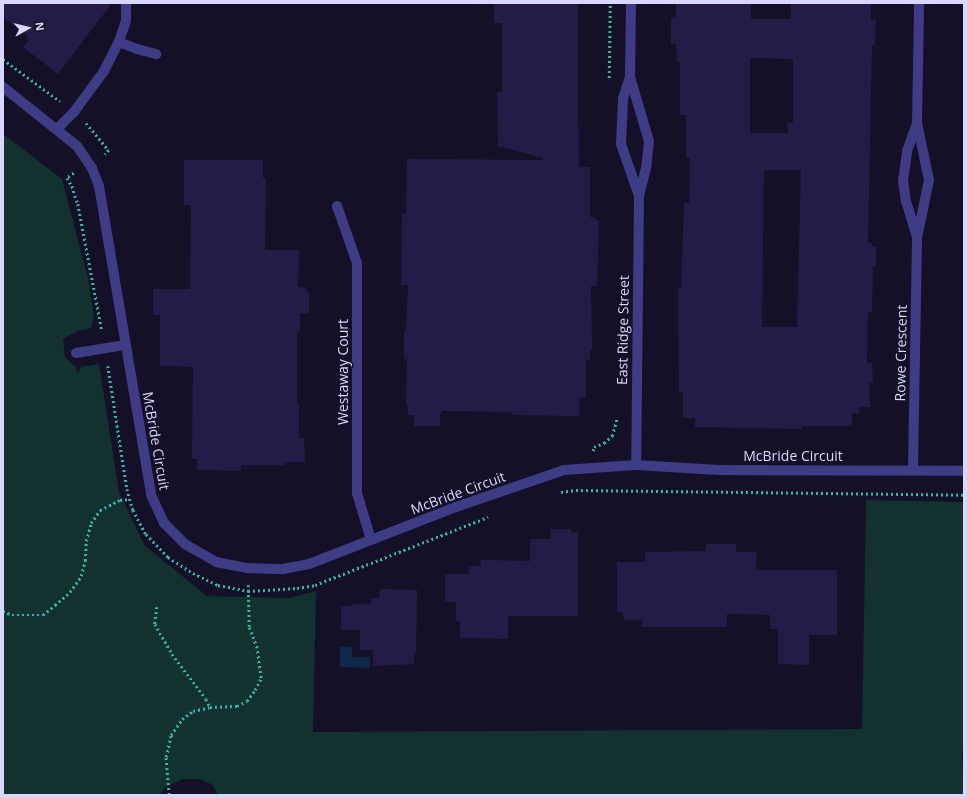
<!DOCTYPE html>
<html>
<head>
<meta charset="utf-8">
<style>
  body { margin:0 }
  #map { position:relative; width:967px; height:798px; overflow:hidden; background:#141027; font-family:"Open Sans",sans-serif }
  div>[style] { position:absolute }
  .green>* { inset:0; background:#13312f }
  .water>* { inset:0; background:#0f274b }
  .building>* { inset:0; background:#241c47 }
  .path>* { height:2.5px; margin-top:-1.25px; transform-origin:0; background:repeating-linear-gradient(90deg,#32b7ac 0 2px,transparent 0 5px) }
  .minor>* { height:10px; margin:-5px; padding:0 5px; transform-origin:5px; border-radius:5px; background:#3d3c85 }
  span { translate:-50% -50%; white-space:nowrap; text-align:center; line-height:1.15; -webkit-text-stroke:3px #141027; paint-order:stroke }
  .street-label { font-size:14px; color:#dad7fe }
  .frame { position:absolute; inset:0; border:4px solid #dad7fe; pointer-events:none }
  .north { position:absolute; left:8px; top:8px; width:40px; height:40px; -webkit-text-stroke:3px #141027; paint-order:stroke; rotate:82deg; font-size:11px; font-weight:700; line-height:16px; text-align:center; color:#dad7fe }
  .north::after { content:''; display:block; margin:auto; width:14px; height:18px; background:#dad7fe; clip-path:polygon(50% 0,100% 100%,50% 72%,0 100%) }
</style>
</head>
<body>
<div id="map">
  <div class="green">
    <div style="clip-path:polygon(3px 134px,62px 179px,88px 278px,94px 316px,91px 328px,77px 331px,63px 339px,65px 357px,76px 367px,78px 373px,81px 367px,99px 364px,119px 492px,145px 546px,207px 596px,289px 598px,316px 591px,313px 732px,862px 729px,866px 500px,964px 502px,964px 748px,962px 753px,964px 795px,218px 795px,213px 785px,200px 779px,183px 779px,164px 788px,160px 795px,3px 795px)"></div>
  </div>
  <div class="water">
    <div style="clip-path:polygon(340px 647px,352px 647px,352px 657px,370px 657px,370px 668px,340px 667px)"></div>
  </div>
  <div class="building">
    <div style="clip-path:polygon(3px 3px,112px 3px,58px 74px,23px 47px,29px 40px,26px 38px,28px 36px,3px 17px)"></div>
    <div style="clip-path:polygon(494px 3px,578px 3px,578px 111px,579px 167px,590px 167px,590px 217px,596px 218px,596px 221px,599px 221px,597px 286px,591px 286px,592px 350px,590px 350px,590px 360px,586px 360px,586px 398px,580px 398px,579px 416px,512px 415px,512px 412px,442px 411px,442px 414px,440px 414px,440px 426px,414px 426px,414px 415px,408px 415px,408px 405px,406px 405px,407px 359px,404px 359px,404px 330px,406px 330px,408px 285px,401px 285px,402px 214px,406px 214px,407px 159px,542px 160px,543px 158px,498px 146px,497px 92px,502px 92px,502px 23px,494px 23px)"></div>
    <div style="clip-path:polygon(evenodd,676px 3px,751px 3px,751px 19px,791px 19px,791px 3px,871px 3px,871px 20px,876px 20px,875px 45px,872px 45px,868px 243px,872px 243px,872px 247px,876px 247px,876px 266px,873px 266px,872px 312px,868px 312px,867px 363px,872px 363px,873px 382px,869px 382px,870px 407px,859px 407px,859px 414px,852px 413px,852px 426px,802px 426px,802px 429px,695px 427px,695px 418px,683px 418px,683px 392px,679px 392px,678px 288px,681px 288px,684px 203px,689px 203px,690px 158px,686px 158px,686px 115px,680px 115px,680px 62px,677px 62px,676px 44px,671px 44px,671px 18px,676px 18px,676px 3px,750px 58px,793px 59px,793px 123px,787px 123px,788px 133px,750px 133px,750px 58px,676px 3px,764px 170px,801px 170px,797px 327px,762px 327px,764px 170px)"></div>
    <div style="clip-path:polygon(184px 160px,263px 160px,263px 178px,266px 178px,265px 250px,299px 250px,298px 287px,306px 288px,306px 291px,309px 292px,309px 313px,300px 313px,300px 331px,297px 331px,297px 405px,299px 405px,299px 438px,304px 438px,305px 462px,285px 462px,285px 465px,241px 465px,241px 471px,197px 470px,197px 459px,192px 459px,193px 367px,160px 366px,160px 315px,153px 315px,153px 289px,190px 289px,191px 205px,184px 205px)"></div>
    <div style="clip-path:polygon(550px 529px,571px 529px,571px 532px,578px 532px,578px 616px,508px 616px,508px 639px,460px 638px,460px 621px,456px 621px,456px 602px,445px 602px,445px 574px,469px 574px,469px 566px,481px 566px,481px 560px,530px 561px,530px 539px,551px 539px)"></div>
    <div style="clip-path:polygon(706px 544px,736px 544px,736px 552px,757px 552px,756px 570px,837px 570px,837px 635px,809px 635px,809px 665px,778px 664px,778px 629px,770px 629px,770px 615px,727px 614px,727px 627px,642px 627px,642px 620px,624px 620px,623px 612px,617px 612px,617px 562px,645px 562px,645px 552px,706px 551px)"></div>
    <div style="clip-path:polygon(380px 589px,417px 590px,416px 653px,414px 653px,414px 664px,373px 666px,373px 650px,360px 650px,360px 630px,341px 630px,341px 606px,353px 606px,353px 604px,371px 604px,371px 598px,379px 598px)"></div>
  </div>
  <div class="path">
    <div style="left:3px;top:59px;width:71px;rotate:36.4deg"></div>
    <div style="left:609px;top:78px;width:75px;rotate:-89.2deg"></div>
    <div style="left:86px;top:123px;width:35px;rotate:50deg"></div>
    <div style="left:109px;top:150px;width:6px;rotate:135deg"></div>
    <div style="left:74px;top:173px;width:9px;rotate:144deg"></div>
    <div style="left:67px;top:178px;width:9px;rotate:58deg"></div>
    <div style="left:72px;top:186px;width:19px;rotate:72deg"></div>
    <div style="left:78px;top:204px;width:129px;rotate:79.3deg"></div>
    <div style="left:108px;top:366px;width:124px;rotate:81.2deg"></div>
    <div style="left:127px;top:489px;width:22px;rotate:74deg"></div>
    <div style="left:133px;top:510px;width:27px;rotate:62deg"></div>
    <div style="left:146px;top:534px;width:32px;rotate:46deg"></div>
    <div style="left:168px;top:557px;width:30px;rotate:33deg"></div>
    <div style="left:193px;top:573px;width:28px;rotate:26deg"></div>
    <div style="left:218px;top:585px;width:31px;rotate:11deg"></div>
    <div style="left:248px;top:591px;width:49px;rotate:-3.5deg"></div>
    <div style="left:297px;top:588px;width:18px;rotate:-9deg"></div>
    <div style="left:315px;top:585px;width:186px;rotate:-21.5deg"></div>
    <div style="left:593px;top:451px;width:4px;rotate:-76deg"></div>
    <div style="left:594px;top:447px;width:11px;rotate:-22deg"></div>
    <div style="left:604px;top:443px;width:11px;rotate:-41deg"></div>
    <div style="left:612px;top:436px;width:18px;rotate:-74deg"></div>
    <div style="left:561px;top:492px;width:15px;rotate:-8deg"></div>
    <div style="left:576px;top:490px;width:388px;rotate:0.7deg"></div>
    <div style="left:157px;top:607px;width:17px;rotate:97deg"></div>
    <div style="left:155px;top:624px;width:34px;rotate:60deg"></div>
    <div style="left:172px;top:654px;width:56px;rotate:52.9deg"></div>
    <div style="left:206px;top:699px;width:9px;rotate:63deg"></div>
    <div style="left:3px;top:611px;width:10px;rotate:24deg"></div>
    <div style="left:12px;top:615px;width:31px"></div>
    <div style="left:43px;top:615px;width:16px;rotate:-40deg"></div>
    <div style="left:55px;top:605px;width:20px;rotate:-41deg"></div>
    <div style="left:70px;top:592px;width:19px;rotate:-55deg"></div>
    <div style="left:81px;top:576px;width:16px;rotate:-75deg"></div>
    <div style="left:85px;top:561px;width:20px;rotate:-87deg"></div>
    <div style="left:86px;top:541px;width:19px;rotate:-74deg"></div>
    <div style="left:91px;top:523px;width:16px;rotate:-55deg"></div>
    <div style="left:100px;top:510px;width:22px;rotate:-27deg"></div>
    <div style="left:120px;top:500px;width:10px;rotate:-6deg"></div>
    <div style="left:169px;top:795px;width:38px;rotate:-95deg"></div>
    <div style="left:166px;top:757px;width:23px;rotate:-77deg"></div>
    <div style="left:171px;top:735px;width:19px;rotate:-55deg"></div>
    <div style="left:182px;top:719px;width:14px;rotate:-36deg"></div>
    <div style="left:193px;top:711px;width:17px;rotate:-13deg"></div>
    <div style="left:210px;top:707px;width:27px;rotate:-2deg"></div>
    <div style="left:237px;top:706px;width:11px;rotate:-27deg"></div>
    <div style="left:247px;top:701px;width:14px;rotate:-54deg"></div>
    <div style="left:255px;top:690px;width:13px;rotate:-63deg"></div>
    <div style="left:261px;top:678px;width:30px;rotate:-98deg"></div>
    <div style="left:257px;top:648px;width:22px;rotate:-111deg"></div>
    <div style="left:249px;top:627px;width:42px;rotate:-91.4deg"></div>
  </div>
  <div class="minor">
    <div style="left:631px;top:3px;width:74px;rotate:90.8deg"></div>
    <div style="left:630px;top:77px;width:67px;rotate:73.5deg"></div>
    <div style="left:649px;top:141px;width:27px;rotate:96deg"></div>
    <div style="left:646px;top:168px;width:29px;rotate:104deg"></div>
    <div style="left:639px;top:196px;width:269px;rotate:90.6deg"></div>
    <div style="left:119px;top:42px;width:19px;rotate:21deg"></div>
    <div style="left:137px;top:49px;width:20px;rotate:15deg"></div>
    <div style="left:630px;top:77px;width:23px;rotate:108deg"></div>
    <div style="left:623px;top:99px;width:45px;rotate:92.5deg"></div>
    <div style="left:621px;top:144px;width:55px;rotate:70.9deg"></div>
    <div style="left:3px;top:87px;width:95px;rotate:38.6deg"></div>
    <div style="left:77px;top:146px;width:27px;rotate:56deg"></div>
    <div style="left:92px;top:168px;width:19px;rotate:69deg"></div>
    <div style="left:99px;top:186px;width:313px;rotate:80.4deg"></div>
    <div style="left:151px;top:495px;width:31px;rotate:65deg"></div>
    <div style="left:164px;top:523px;width:30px;rotate:45deg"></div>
    <div style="left:185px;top:544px;width:36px;rotate:30deg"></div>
    <div style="left:216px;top:562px;width:33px;rotate:11deg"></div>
    <div style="left:248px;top:568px;width:35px;rotate:2deg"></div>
    <div style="left:283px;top:569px;width:26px;rotate:-11deg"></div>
    <div style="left:309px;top:564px;width:158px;rotate:-21.2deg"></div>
    <div style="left:456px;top:507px;width:114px;rotate:-18.9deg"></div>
    <div style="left:564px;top:470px;width:72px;rotate:-4deg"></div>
    <div style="left:636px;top:465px;width:83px;rotate:3.4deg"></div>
    <div style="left:719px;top:470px;width:245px;rotate:0.2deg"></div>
    <div style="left:57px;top:129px;width:24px;rotate:-45deg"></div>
    <div style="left:74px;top:112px;width:51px;rotate:-53.8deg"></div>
    <div style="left:104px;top:71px;width:33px;rotate:-63deg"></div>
    <div style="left:119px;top:42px;width:23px;rotate:-72deg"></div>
    <div style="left:126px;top:20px;width:17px;rotate:-90deg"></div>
    <div style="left:337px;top:206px;width:60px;rotate:70.7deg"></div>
    <div style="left:357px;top:263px;width:230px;rotate:90deg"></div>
    <div style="left:357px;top:493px;width:49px;rotate:73.4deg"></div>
    <div style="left:917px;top:237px;width:37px;rotate:-107deg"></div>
    <div style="left:906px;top:202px;width:21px;rotate:-98deg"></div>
    <div style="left:903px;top:181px;width:30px;rotate:-82deg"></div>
    <div style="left:907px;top:151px;width:30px;rotate:-70deg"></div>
    <div style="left:76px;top:353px;width:50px;rotate:-9.3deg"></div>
    <div style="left:913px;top:469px;width:231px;rotate:-89deg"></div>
    <div style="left:917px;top:238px;width:59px;rotate:-78.3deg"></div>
    <div style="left:929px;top:180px;width:58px;rotate:-101.9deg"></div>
    <div style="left:917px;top:123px;width:120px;rotate:-89deg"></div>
  </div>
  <div class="street-label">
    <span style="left:623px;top:330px;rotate:-89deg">East Ridge Street</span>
    <span style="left:901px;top:353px;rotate:-89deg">Rowe Crescent</span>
    <span style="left:343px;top:372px;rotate:-90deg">Westaway Court</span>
    <span style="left:156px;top:441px;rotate:80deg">McBride Circuit</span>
    <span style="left:793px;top:456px">McBride Circuit</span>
    <span style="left:458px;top:493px;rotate:-20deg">McBride Circuit</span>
  </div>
  <div class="frame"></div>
  <div class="north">N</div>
</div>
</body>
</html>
